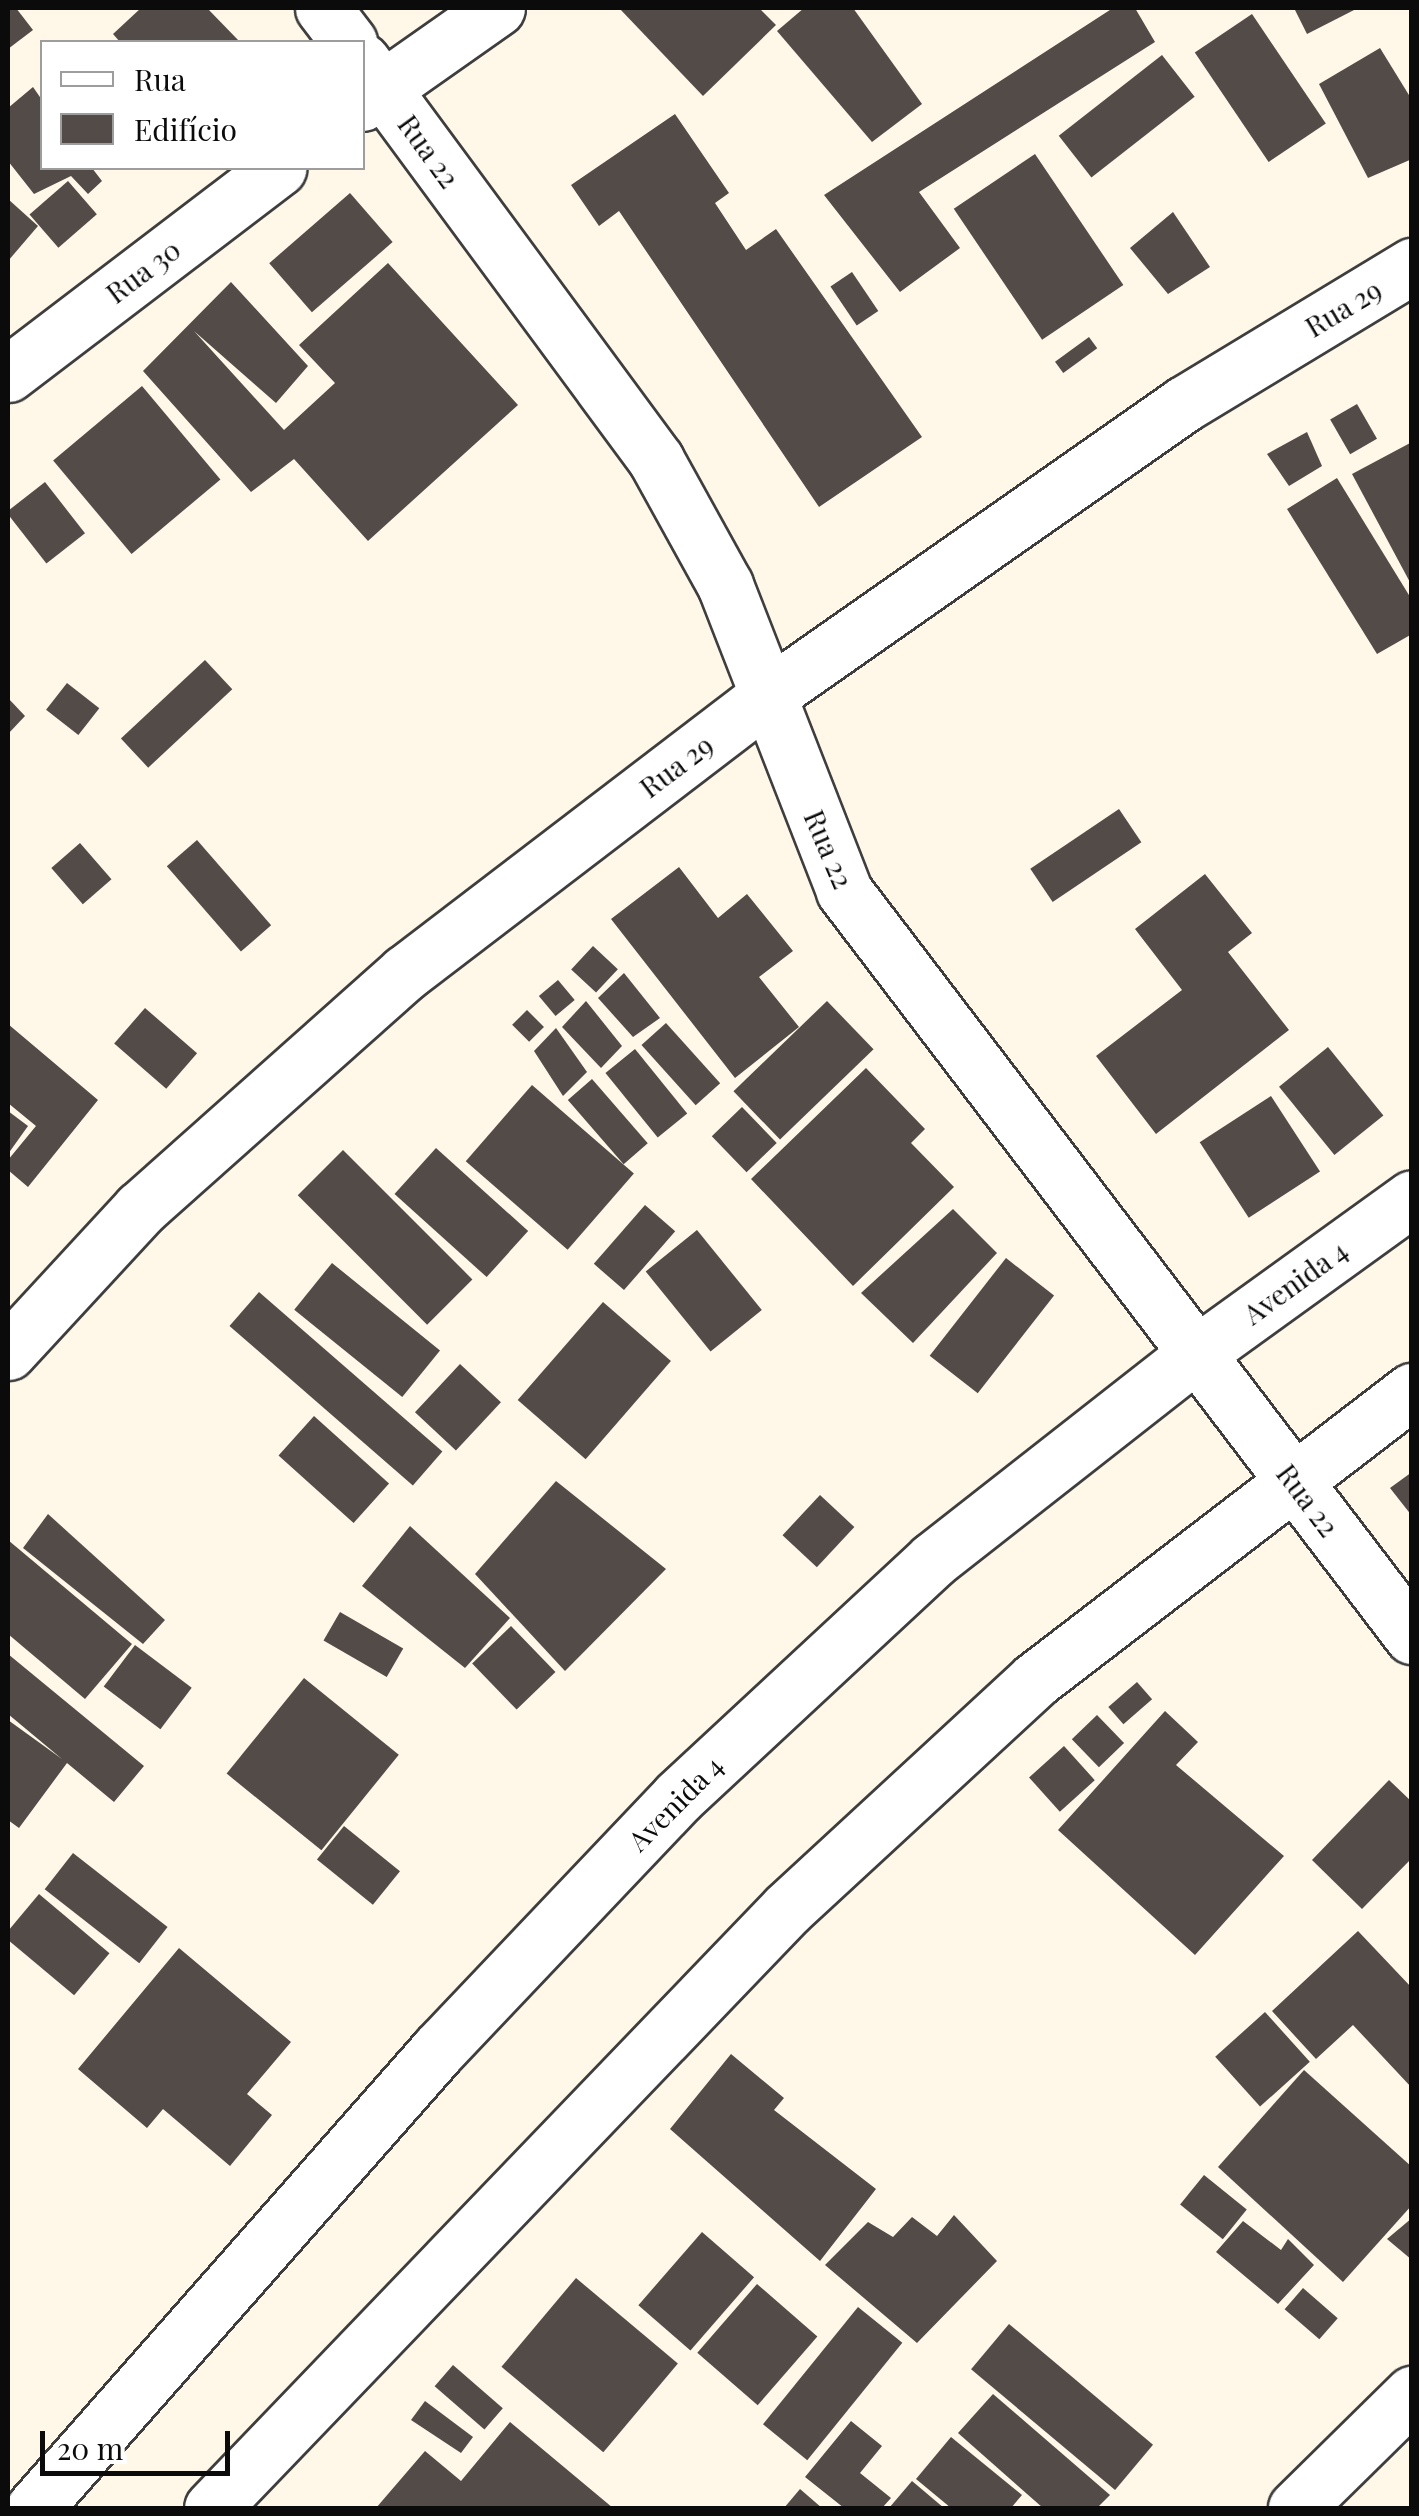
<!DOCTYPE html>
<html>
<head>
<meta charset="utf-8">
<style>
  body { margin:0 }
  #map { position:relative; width:1419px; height:2516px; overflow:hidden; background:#fff8e8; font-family:"Playfair Display",serif }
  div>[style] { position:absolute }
  .building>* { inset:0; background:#534b47; transform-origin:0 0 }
  .roads { filter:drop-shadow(2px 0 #3e3e3e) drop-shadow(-2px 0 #3e3e3e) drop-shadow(0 2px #3e3e3e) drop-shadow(0 -2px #3e3e3e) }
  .minor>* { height:55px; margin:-27.5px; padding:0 27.5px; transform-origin:27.5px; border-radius:27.5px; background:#fff }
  span { translate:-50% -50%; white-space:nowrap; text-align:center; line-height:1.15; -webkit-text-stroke:10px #fff; paint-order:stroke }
  .street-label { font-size:28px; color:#0b0b0b }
  .frame { position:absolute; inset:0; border:10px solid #0b0b0b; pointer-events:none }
  .legend { position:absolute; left:40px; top:40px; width:325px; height:130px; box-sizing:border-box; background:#fff; border:2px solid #9d9d9d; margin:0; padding:12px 18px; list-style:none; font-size:30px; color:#0b0b0b }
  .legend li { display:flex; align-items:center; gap:20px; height:50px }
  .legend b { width:50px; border:2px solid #9d9d9d }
  .scale { position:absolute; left:40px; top:2431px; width:190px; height:45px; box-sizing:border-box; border:5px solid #0b0b0b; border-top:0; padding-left:12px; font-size:30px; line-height:35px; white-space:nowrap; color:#0b0b0b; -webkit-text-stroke:8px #fff; paint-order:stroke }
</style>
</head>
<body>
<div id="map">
  <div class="building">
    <div style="clip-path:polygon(8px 8px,16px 8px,33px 30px,8px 49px)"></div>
    <div style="clip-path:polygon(141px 8px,207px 8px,240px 42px,120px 42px,113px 34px)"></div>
    <div style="clip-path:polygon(619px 8px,759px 8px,776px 25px,703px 96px)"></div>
    <div style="clip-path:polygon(804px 8px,853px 8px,922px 104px,872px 142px,777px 31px)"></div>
    <div style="clip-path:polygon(1113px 8px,1135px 8px,1155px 42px,919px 192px,960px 248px,900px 292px,824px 195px)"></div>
    <div style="clip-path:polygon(1294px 8px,1358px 8px,1307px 34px)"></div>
    <div style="left:1252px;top:14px;width:132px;height:69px;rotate:56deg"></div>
    <div style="clip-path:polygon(1380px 48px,1412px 100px,1412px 159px,1368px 178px,1319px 84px)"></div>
    <div style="left:1162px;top:55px;width:53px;height:131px;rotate:52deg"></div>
    <div style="clip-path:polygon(33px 87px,42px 100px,42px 168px,92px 168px,102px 181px,88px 194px,71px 176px,34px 194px,8px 161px,8px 108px)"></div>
    <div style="clip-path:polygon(675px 114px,729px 193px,715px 203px,746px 250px,776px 229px,922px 437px,819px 507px,619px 211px,599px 226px,571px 185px)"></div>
    <div style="left:1035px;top:154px;width:158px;height:98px;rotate:56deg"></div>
    <div style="left:68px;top:181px;width:44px;height:51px;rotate:49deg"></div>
    <div style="left:350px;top:193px;width:65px;height:107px;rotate:49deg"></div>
    <div style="clip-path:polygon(8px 199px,38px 226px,8px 261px)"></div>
    <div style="clip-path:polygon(1173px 212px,1210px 267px,1168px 294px,1130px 248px)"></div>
    <div style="clip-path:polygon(388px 263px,518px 405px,368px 541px,294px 459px,251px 492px,143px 371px,231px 282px,308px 366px,276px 403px,194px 331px,284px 430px,335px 383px,299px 345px)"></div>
    <div style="left:852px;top:272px;width:47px;height:26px;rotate:56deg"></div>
    <div style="left:1089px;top:337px;width:14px;height:42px;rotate:54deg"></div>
    <div style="left:142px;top:386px;width:122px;height:116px;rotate:50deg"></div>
    <div style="left:1357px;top:404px;width:40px;height:31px;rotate:60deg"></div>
    <div style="clip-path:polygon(1307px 432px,1322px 466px,1289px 486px,1267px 454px)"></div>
    <div style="clip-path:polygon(1412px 442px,1412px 586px,1352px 474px)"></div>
    <div style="clip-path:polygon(1337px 478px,1412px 600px,1412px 634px,1377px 654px,1287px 509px)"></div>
    <div style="left:45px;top:482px;width:65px;height:49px;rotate:52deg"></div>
    <div style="left:205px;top:660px;width:40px;height:115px;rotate:47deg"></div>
    <div style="left:67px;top:683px;width:41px;height:34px;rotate:38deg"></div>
    <div style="clip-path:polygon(8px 698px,25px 716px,8px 734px)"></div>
    <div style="left:1119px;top:809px;width:40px;height:107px;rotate:56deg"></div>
    <div style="left:197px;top:840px;width:113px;height:40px;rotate:49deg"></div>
    <div style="left:80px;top:843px;width:48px;height:38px;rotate:49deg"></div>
    <div style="clip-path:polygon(679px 867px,718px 918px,747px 894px,793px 951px,759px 977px,799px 1027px,735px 1078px,611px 919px)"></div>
    <div style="clip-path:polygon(1205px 874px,1252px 933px,1228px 952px,1289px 1030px,1156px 1134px,1096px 1056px,1182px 990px,1135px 929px)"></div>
    <div style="left:593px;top:946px;width:34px;height:32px;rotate:43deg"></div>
    <div style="clip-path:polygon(624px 973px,660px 1018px,633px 1037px,598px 998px)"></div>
    <div style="left:558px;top:980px;width:26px;height:25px;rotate:50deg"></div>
    <div style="clip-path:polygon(586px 1001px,622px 1046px,601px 1068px,562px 1027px)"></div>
    <div style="left:827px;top:1001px;width:67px;height:130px;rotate:46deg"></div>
    <div style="left:145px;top:1008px;width:69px;height:47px;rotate:41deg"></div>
    <div style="left:527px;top:1010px;width:24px;height:21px;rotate:45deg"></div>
    <div style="left:666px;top:1023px;width:81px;height:33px;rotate:48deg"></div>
    <div style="clip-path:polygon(8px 1024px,98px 1100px,28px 1187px,8px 1170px,8px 1160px,36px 1126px,8px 1103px)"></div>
    <div style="clip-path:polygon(556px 1028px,587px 1072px,563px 1096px,534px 1051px)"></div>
    <div style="left:1328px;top:1047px;width:88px;height:63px;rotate:51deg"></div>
    <div style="left:635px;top:1049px;width:83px;height:38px;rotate:51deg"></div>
    <div style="clip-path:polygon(866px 1068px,925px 1129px,911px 1143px,954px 1187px,853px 1286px,751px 1179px)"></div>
    <div style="left:592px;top:1079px;width:85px;height:32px;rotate:49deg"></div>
    <div style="left:532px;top:1085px;width:135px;height:101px;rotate:41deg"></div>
    <div style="left:1271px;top:1096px;width:90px;height:85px;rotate:57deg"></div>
    <div style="left:742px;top:1107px;width:50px;height:42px;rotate:46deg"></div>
    <div style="clip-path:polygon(8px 1111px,28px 1126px,8px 1154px)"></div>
    <div style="left:436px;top:1148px;width:124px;height:62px;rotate:42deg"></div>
    <div style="left:343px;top:1150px;width:183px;height:64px;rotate:45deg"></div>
    <div style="left:645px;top:1205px;width:40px;height:78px;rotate:41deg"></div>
    <div style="clip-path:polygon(953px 1209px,997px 1253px,913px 1343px,861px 1293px)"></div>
    <div style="left:697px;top:1230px;width:103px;height:66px;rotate:51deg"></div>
    <div style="left:1006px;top:1258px;width:61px;height:124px;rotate:38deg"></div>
    <div style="left:332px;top:1263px;width:139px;height:60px;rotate:39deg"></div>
    <div style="left:259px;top:1292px;width:243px;height:45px;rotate:41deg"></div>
    <div style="left:603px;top:1302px;width:90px;height:130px;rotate:41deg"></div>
    <div style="left:460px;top:1364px;width:56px;height:66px;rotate:43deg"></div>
    <div style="left:314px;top:1416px;width:101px;height:53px;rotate:42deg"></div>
    <div style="clip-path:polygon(1412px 1472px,1412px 1516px,1390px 1488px)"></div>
    <div style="clip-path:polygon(556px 1481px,666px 1569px,565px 1671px,475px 1574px)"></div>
    <div style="left:820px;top:1495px;width:47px;height:55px;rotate:43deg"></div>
    <div style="clip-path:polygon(48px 1514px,165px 1620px,143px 1644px,23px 1548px)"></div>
    <div style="clip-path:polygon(410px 1526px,510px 1618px,465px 1668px,362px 1586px)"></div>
    <div style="clip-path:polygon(8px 1540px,132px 1644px,85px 1699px,8px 1634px)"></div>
    <div style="left:340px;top:1612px;width:73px;height:33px;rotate:30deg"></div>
    <div style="left:511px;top:1626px;width:64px;height:54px;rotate:46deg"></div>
    <div style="left:135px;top:1645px;width:71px;height:52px;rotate:37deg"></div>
    <div style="clip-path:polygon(8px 1654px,144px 1766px,114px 1802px,67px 1763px,19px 1828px,8px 1820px,8px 1720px,62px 1759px,8px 1714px)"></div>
    <div style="left:304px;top:1678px;width:122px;height:123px;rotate:39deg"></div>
    <div style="left:1137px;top:1682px;width:23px;height:38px;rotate:49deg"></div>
    <div style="clip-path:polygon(1165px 1711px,1198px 1742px,1176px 1765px,1284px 1856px,1195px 1955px,1058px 1830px)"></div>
    <div style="left:1097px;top:1715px;width:39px;height:35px;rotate:46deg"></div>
    <div style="left:1064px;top:1746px;width:46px;height:47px;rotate:48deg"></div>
    <div style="clip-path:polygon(1389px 1780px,1412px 1802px,1412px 1858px,1362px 1909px,1312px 1860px)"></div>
    <div style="left:344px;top:1826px;width:72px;height:43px;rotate:39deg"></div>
    <div style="left:73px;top:1853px;width:120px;height:46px;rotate:38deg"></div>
    <div style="left:39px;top:1894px;width:92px;height:55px;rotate:40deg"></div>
    <div style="clip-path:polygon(1358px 1931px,1412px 1988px,1412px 2088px,1353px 2025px,1316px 2059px,1272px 2011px)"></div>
    <div style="clip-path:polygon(179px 1948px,291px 2042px,247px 2094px,272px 2115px,230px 2166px,163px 2109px,147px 2128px,78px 2069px)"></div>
    <div style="left:1265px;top:2012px;width:67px;height:67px;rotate:48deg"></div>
    <div style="clip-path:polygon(731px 2054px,784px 2098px,774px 2110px,876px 2189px,820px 2261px,670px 2129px)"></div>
    <div style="clip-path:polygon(1304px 2070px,1412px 2167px,1412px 2205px,1343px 2282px,1218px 2167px)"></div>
    <div style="left:1204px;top:2175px;width:55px;height:38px;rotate:39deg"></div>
    <div style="clip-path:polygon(954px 2215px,997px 2261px,917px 2343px,825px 2265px,868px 2222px,893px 2237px,912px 2217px,937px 2236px)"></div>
    <div style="clip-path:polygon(1412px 2218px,1412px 2260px,1387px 2239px)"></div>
    <div style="clip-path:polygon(1243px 2221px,1281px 2250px,1288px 2239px,1314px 2265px,1278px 2304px,1216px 2252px)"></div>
    <div style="left:702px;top:2232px;width:69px;height:97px;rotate:41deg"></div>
    <div style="left:576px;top:2278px;width:133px;height:116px;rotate:40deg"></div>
    <div style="left:757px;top:2284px;width:80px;height:91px;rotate:41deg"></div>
    <div style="left:1303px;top:2288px;width:46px;height:28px;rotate:41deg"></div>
    <div style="left:858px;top:2307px;width:57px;height:151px;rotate:39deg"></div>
    <div style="left:1009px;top:2324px;width:188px;height:59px;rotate:40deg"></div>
    <div style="left:453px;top:2365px;width:66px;height:28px;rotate:41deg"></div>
    <div style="clip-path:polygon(993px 2394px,1110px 2495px,1097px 2508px,1043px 2508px,958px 2433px)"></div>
    <div style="clip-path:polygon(425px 2401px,473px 2437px,461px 2453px,411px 2420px)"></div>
    <div style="clip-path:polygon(851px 2421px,882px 2446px,860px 2473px,891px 2498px,882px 2508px,844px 2508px,805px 2477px)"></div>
    <div style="clip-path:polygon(510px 2422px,613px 2508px,376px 2508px,425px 2451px,461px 2481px)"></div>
    <div style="clip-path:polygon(951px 2437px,1022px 2495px,1011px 2508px,951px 2508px,916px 2479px)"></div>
    <div style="clip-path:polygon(912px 2481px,944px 2508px,889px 2508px)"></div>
    <div style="clip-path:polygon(800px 2489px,822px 2508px,784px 2508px)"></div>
  </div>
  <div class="roads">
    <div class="minor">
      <div style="left:323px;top:8px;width:43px;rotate:52.6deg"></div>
      <div style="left:362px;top:61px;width:496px;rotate:53.6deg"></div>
      <div style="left:656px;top:460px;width:143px;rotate:61.1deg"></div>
      <div style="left:725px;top:585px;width:328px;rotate:68.7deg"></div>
      <div style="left:844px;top:891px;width:937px;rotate:52.68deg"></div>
      <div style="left:362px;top:103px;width:165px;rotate:-35.1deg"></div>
      <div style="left:8px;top:374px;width:340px;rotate:-37.3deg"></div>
      <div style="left:8px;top:1352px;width:195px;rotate:-47.3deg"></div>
      <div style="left:140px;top:1209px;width:355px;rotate:-41.7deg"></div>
      <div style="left:405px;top:973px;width:456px;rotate:-37.4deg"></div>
      <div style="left:767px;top:696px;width:509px;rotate:-35deg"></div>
      <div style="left:1184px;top:404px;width:267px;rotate:-31.2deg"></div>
      <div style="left:34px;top:2508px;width:611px;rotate:-48.58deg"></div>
      <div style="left:438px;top:2050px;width:349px;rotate:-46.5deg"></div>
      <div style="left:678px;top:1797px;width:348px;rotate:-42.9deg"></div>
      <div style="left:933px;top:1560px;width:334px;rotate:-38.1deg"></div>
      <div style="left:1196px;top:1354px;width:266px;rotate:-35.8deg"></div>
      <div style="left:212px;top:2508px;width:830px;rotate:-46.17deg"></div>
      <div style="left:787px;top:1909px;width:338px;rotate:-42.7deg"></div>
      <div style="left:1035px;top:1680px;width:475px;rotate:-37.5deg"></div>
      <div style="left:1296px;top:2508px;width:163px;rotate:-44.5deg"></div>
    </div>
  </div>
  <div class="street-label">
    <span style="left:429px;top:151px;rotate:54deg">Rua 22</span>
    <span style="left:143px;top:271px;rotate:-37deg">Rua 30</span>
    <span style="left:1343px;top:308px;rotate:-31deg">Rua 29</span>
    <span style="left:676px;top:766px;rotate:-37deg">Rua 29</span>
    <span style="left:829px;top:849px;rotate:67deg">Rua 22</span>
    <span style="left:1295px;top:1282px;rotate:-36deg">Avenida 4</span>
    <span style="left:1308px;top:1500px;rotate:53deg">Rua 22</span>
    <span style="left:675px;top:1803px;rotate:-45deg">Avenida 4</span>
  </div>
  <div class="frame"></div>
  <ul class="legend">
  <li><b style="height:12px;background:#fff"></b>Rua</li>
  <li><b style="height:28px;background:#534b47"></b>Edifício</li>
  </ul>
  <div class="scale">20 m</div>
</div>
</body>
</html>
